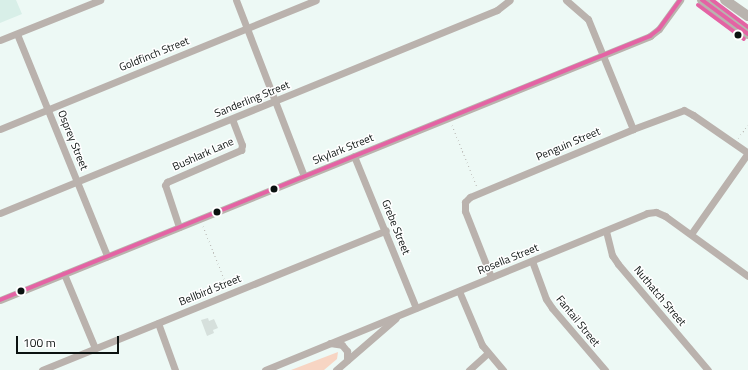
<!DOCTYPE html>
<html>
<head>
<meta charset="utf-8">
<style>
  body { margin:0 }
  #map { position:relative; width:748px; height:370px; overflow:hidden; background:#edf9f5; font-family:"Titillium Web",sans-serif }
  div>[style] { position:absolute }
  .built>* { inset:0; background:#d8efe8 }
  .green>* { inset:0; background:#f7d5c3 }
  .building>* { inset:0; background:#d6e0dc }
  .path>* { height:1px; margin-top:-0.5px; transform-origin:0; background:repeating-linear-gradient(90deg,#bab9b5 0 1px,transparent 0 4px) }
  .minor>* { height:7px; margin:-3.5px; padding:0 3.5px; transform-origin:3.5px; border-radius:3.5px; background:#bab2ad }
  .primary>* { height:10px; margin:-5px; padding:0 5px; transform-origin:5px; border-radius:5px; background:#b9b3ae }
  .bus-1>* { height:4px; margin:-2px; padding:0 2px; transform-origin:2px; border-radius:2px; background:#e463a4 }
  .bus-2>* { height:4px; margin:-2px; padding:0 2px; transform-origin:2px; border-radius:2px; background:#e463a4 }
  .bus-3>* { height:4px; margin:-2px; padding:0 2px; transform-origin:2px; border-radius:2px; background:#e463a4 }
  .dots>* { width:11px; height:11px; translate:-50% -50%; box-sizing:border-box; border:2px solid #fff; border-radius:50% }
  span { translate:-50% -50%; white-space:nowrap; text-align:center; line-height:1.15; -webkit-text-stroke:3px #fff; paint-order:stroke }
  .street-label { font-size:11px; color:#0b1210 }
  .scale { position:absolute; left:16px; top:336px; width:103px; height:18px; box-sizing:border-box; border:2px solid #0b1210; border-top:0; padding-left:5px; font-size:12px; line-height:14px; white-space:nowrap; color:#0b1210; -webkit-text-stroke:3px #fff; paint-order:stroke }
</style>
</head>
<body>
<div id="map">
  <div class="built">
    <div style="clip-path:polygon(0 0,16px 0,22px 14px,0 23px)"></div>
  </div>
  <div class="green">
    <div style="clip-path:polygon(338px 352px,337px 359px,324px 370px,291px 370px)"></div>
  </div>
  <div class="building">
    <div style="clip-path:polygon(208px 318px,209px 321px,214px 319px,218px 328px,213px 330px,214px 333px,207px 336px,201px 320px)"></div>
  </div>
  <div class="path">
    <div style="left:452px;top:125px;width:67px;rotate:68deg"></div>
    <div style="left:738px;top:138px;width:16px;rotate:-52deg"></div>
    <div style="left:203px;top:226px;width:65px;rotate:68.2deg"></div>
  </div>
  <div class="minor">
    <div style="left:236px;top:0;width:189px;rotate:68.9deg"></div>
    <div style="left:566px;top:0;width:29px;rotate:41deg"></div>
    <div style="left:588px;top:19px;width:119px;rotate:67.8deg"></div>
    <div style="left:17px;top:34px;width:240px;rotate:67.9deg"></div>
    <div style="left:0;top:40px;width:108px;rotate:-21.8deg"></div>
    <div style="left:0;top:129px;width:341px;rotate:-22.2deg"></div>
    <div style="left:354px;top:156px;width:164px;rotate:67.8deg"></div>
    <div style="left:0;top:213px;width:537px;rotate:-22.22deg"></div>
    <div style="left:497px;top:10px;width:16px;rotate:-38deg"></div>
    <div style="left:179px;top:227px;width:44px;rotate:-108.4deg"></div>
    <div style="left:165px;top:185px;width:4px;rotate:-56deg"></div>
    <div style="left:167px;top:182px;width:81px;rotate:-23.4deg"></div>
    <div style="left:241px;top:150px;width:5px;rotate:-79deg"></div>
    <div style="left:242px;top:145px;width:28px;rotate:-111deg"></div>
    <div style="left:606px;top:231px;width:25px;rotate:76deg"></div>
    <div style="left:612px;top:255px;width:11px;rotate:56deg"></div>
    <div style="left:618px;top:264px;width:139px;rotate:49.7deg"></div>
    <div style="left:691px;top:234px;width:99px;rotate:-54.9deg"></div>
    <div style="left:532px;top:261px;width:40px;rotate:69.8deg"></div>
    <div style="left:546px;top:299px;width:11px;rotate:56deg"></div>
    <div style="left:552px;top:308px;width:82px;rotate:49.5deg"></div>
    <div style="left:64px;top:274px;width:80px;rotate:67.3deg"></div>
    <div style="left:491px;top:277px;width:71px;rotate:-111.5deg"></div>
    <div style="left:465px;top:211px;width:9px;rotate:-90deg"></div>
    <div style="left:465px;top:202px;width:7px;rotate:-45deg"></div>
    <div style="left:470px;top:197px;width:177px;rotate:-22.6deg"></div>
    <div style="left:633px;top:129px;width:54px;rotate:-20.4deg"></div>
    <div style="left:684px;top:110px;width:10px;rotate:29deg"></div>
    <div style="left:693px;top:115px;width:67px;rotate:34.6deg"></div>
    <div style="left:459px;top:291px;width:59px;rotate:66.9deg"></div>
    <div style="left:482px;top:345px;width:33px;rotate:50deg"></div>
    <div style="left:0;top:300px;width:702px;rotate:-22.1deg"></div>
    <div style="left:650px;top:36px;width:11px;rotate:-38deg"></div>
    <div style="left:659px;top:29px;width:36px;rotate:-54deg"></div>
    <div style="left:158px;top:323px;width:50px;rotate:70.1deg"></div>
    <div style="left:330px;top:343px;width:12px;rotate:9deg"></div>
    <div style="left:342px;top:345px;width:8px;rotate:50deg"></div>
    <div style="left:347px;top:351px;width:9px;rotate:90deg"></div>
    <div style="left:42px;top:370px;width:371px;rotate:-22.1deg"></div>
    <div style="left:265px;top:370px;width:413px;rotate:-22.3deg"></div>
    <div style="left:647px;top:213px;width:9px;rotate:-6deg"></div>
    <div style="left:656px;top:212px;width:10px;rotate:24deg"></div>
    <div style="left:665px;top:216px;width:102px;rotate:35.9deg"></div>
    <div style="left:336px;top:370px;width:79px;rotate:-40.9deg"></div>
    <div style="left:469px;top:370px;width:25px;rotate:-42deg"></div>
  </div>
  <div class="primary">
    <div style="left:702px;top:0;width:57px;rotate:36.5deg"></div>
    <div style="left:725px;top:0;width:28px;rotate:35deg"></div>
  </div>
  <div class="bus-1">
    <div style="left:702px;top:0;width:57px;rotate:36.5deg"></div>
    <div style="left:0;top:300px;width:702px;rotate:-22.1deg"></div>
    <div style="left:650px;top:36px;width:11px;rotate:-38deg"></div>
    <div style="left:659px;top:29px;width:36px;rotate:-54deg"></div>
  </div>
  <div class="bus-2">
    <div style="left:698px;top:5px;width:57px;rotate:36.5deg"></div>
  </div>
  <div class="bus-3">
    <div style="left:712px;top:0;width:45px;rotate:36.9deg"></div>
  </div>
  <div class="dots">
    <div style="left:738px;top:35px;background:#0b1210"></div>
    <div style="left:274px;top:189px;background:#0b1210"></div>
    <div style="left:217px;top:212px;background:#0b1210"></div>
    <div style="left:21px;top:291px;background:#0b1210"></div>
  </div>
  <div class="street-label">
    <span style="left:154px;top:54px;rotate:-22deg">Goldfinch Street</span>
    <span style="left:252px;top:99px;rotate:-22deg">Sanderling Street</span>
    <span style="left:73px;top:140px;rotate:68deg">Osprey Street</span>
    <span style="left:568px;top:144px;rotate:-23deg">Penguin Street</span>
    <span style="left:343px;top:149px;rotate:-22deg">Skylark Street</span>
    <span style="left:203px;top:154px;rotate:-24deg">Bushlark Lane</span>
    <span style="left:396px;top:227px;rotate:68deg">Grebe Street</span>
    <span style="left:508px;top:259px;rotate:-22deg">Rosella Street</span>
    <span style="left:210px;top:290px;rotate:-22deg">Bellbird Street</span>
    <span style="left:660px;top:296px;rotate:50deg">Nuthatch Street</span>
    <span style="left:578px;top:321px;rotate:51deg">Fantail Street</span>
  </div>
  <div class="scale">100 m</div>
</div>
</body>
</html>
